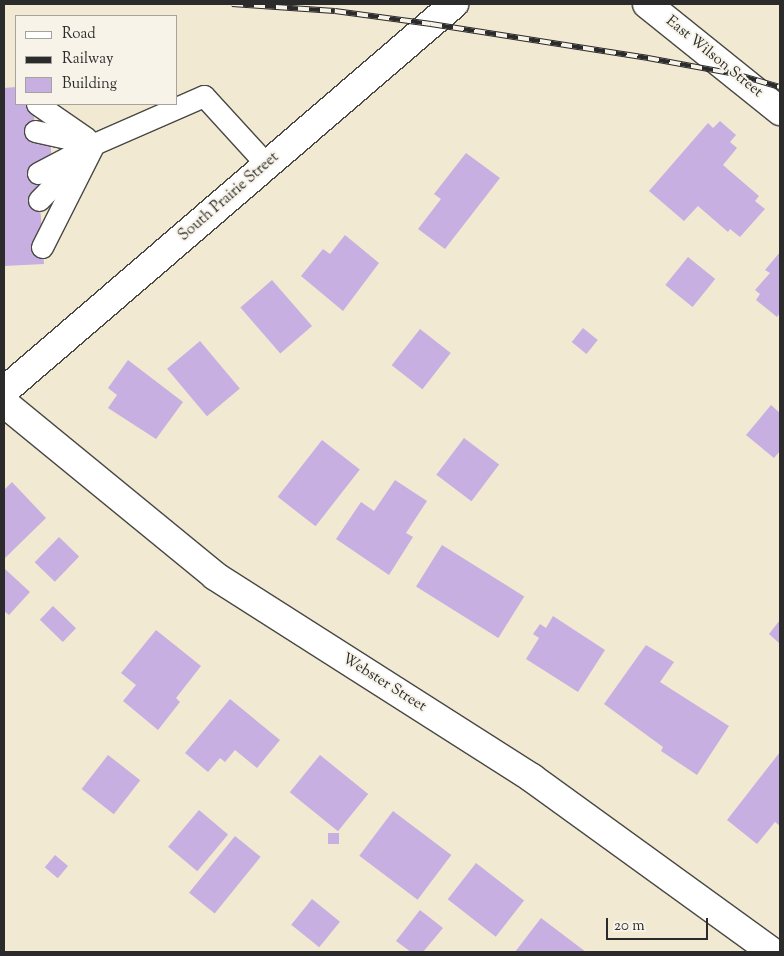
<!DOCTYPE html>
<html>
<head>
<meta charset="utf-8">
<style>
  body { margin:0 }
  #map { position:relative; width:784px; height:956px; overflow:hidden; background:#f2e9d3; font-family:"Sorts Mill Goudy",serif }
  div>[style] { position:absolute }
  .building>* { inset:0; background:#c7afe1; transform-origin:0 0 }
  .roads { filter:drop-shadow(1px 0 #494844) drop-shadow(-1px 0 #494844) drop-shadow(0 1px #494844) drop-shadow(0 -1px #494844) }
  .service>* { height:21px; margin:-10.5px; padding:0 10.5px; transform-origin:10.5px; border-radius:10.5px; background:#fff }
  .minor>* { height:28px; margin:-14px; padding:0 14px; transform-origin:14px; border-radius:14px; background:#fff }
  .tertiary>* { height:28px; margin:-14px; padding:0 14px; transform-origin:14px; border-radius:14px; background:#fff }
  .rail>* { height:5.5px; margin-top:-2.75px; transform-origin:0; background:repeating-linear-gradient(90deg,#f7f3e8 0 11px,#2b2b2b 0 22px); box-sizing:border-box; border-block:1px solid #2b2b2b }
  span { translate:-50% -50%; white-space:nowrap; text-align:center; line-height:1.15; -webkit-text-stroke:4px #f7f3e8; paint-order:stroke }
  .street-label { font-size:15px; color:#2b2b2b }
  .frame { position:absolute; inset:0; border:5px solid #2b2b2b; pointer-events:none }
  .legend { position:absolute; left:15px; top:15px; width:162px; height:90px; box-sizing:border-box; background:#f7f3e8; border:1px solid #a5a39c; margin:0; padding:6px 9px; list-style:none; font-size:15px; color:#2b2b2b }
  .legend li { display:flex; align-items:center; gap:10px; height:25px }
  .legend b { width:25px; border:1px solid #a5a39c }
  .scale { position:absolute; left:606px; top:918px; width:102px; height:22px; box-sizing:border-box; border:2px solid #2b2b2b; border-top:0; padding-left:6px; font-size:15px; line-height:18px; white-space:nowrap; color:#2b2b2b; -webkit-text-stroke:4px #f7f3e8; paint-order:stroke }
</style>
</head>
<body>
<div id="map">
  <div class="building">
    <div style="clip-path:polygon(16px 87px,16px 104px,33px 104px,36px 138px,50px 136px,52px 163px,38px 173px,44px 264px,4px 266px,4px 88px)"></div>
    <div style="clip-path:polygon(720px 121px,736px 135px,730px 142px,737px 148px,723px 165px,759px 196px,755px 201px,765px 209px,740px 237px,730px 229px,728px 232px,698px 206px,684px 221px,649px 191px,708px 123px,713px 128px)"></div>
    <div style="clip-path:polygon(466px 153px,500px 178px,445px 249px,418px 229px,441px 199px,434px 194px)"></div>
    <div style="clip-path:polygon(345px 235px,379px 263px,343px 311px,301px 276px,323px 249px,330px 254px)"></div>
    <div style="clip-path:polygon(780px 252px,780px 313px,777px 317px,756px 300px,760px 294px,755px 290px,770px 273px,765px 270px)"></div>
    <div style="left:688px;top:257px;width:35px;height:36px;rotate:39deg"></div>
    <div style="left:272px;top:280px;width:61px;height:42px;rotate:49deg"></div>
    <div style="left:583px;top:328px;width:19px;height:18px;rotate:39deg"></div>
    <div style="left:420px;top:329px;width:39px;height:46px;rotate:38deg"></div>
    <div style="left:200px;top:341px;width:62px;height:43px;rotate:50deg"></div>
    <div style="clip-path:polygon(128px 360px,183px 402px,156px 439px,108px 408px,117px 395px,108px 388px)"></div>
    <div style="clip-path:polygon(771px 405px,780px 413px,780px 451px,774px 458px,746px 435px)"></div>
    <div style="left:464px;top:438px;width:44px;height:46px;rotate:37deg"></div>
    <div style="left:322px;top:440px;width:48px;height:72px;rotate:38deg"></div>
    <div style="clip-path:polygon(395px 480px,427px 501px,406px 533px,413px 537px,389px 575px,336px 539px,361px 502px,374px 511px)"></div>
    <div style="clip-path:polygon(12px 482px,46px 518px,4px 559px,4px 490px)"></div>
    <div style="left:59px;top:537px;width:28px;height:35px;rotate:44deg"></div>
    <div style="left:442px;top:545px;width:97px;height:49px;rotate:32deg"></div>
    <div style="clip-path:polygon(5px 569px,30px 592px,9px 615px,4px 611px)"></div>
    <div style="left:53px;top:606px;width:32px;height:19px;rotate:44deg"></div>
    <div style="clip-path:polygon(553px 616px,605px 650px,578px 692px,526px 659px,539px 638px,533px 634px,540px 624px,546px 628px)"></div>
    <div style="clip-path:polygon(780px 620px,780px 644px,769px 634px)"></div>
    <div style="clip-path:polygon(156px 630px,201px 666px,176px 698px,180px 702px,158px 730px,123px 701px,136px 685px,121px 673px)"></div>
    <div style="clip-path:polygon(646px 645px,674px 662px,660px 682px,729px 726px,697px 775px,661px 751px,663px 747px,604px 704px)"></div>
    <div style="clip-path:polygon(230px 699px,280px 740px,257px 768px,235px 750px,225px 762px,220px 758px,208px 772px,185px 753px)"></div>
    <div style="clip-path:polygon(780px 752px,780px 826px,775px 822px,757px 844px,727px 820px)"></div>
    <div style="left:108px;top:755px;width:41px;height:43px;rotate:38deg"></div>
    <div style="left:320px;top:755px;width:62px;height:48px;rotate:39deg"></div>
    <div style="left:199px;top:810px;width:38px;height:48px;rotate:40deg"></div>
    <div style="left:393px;top:811px;width:73px;height:56px;rotate:37deg"></div>
    <div style="left:328px;top:833px;width:11px;height:11px"></div>
    <div style="left:235px;top:836px;width:33px;height:73px;rotate:39deg"></div>
    <div style="left:55px;top:855px;width:17px;height:16px;rotate:40deg"></div>
    <div style="left:476px;top:863px;width:61px;height:46px;rotate:38deg"></div>
    <div style="left:312px;top:899px;width:36px;height:33px;rotate:39deg"></div>
    <div style="clip-path:polygon(420px 910px,443px 928px,423px 952px,411px 952px,396px 941px)"></div>
    <div style="clip-path:polygon(541px 918px,586px 952px,515px 952px)"></div>
  </div>
  <div class="roads">
    <div class="service">
      <div style="left:37px;top:104px;width:60px;rotate:34.8deg"></div>
      <div style="left:35px;top:131px;width:60px;rotate:12.4deg"></div>
      <div style="left:94px;top:144px;width:120px;rotate:-23.6deg"></div>
      <div style="left:204px;top:96px;width:93px;rotate:47.6deg"></div>
      <div style="left:38px;top:173px;width:43px;rotate:-27.8deg"></div>
      <div style="left:39px;top:200px;width:59px;rotate:-45.7deg"></div>
      <div style="left:42px;top:247px;width:115px;rotate:-63.2deg"></div>
    </div>
    <div class="minor">
      <div style="left:4px;top:403px;width:273px;rotate:39.3deg"></div>
      <div style="left:215px;top:576px;width:376px;rotate:32.5deg"></div>
      <div style="left:532px;top:778px;width:296px;rotate:35.9deg"></div>
    </div>
    <div class="tertiary">
      <div style="left:647px;top:4px;width:171px;rotate:38.8deg"></div>
      <div style="left:4px;top:391px;width:594px;rotate:-40.7deg"></div>
    </div>
  </div>
  <div class="rail">
    <div style="left:232px;top:4px;width:103px;rotate:3.9deg"></div>
    <div style="left:335px;top:11px;width:97px;rotate:7.7deg"></div>
    <div style="left:431px;top:24px;width:220px;rotate:8.9deg"></div>
    <div style="left:648px;top:58px;width:88px;rotate:10.4deg"></div>
    <div style="left:735px;top:74px;width:47px;rotate:16.1deg"></div>
  </div>
  <div class="street-label">
    <span style="left:714px;top:57px;rotate:39deg">East Wilson Street</span>
    <span style="left:229px;top:197px;rotate:-41deg">South Prairie Street</span>
    <span style="left:384px;top:683px;rotate:32deg">Webster Street</span>
  </div>
  <div class="frame"></div>
  <ul class="legend">
  <li><b style="height:6px;background:#fff"></b>Road</li>
  <li><b style="height:6px;background:#2b2b2b"></b>Railway</li>
  <li><b style="height:14px;background:#c7afe1"></b>Building</li>
  </ul>
  <div class="scale">20 m</div>
</div>
</body>
</html>
